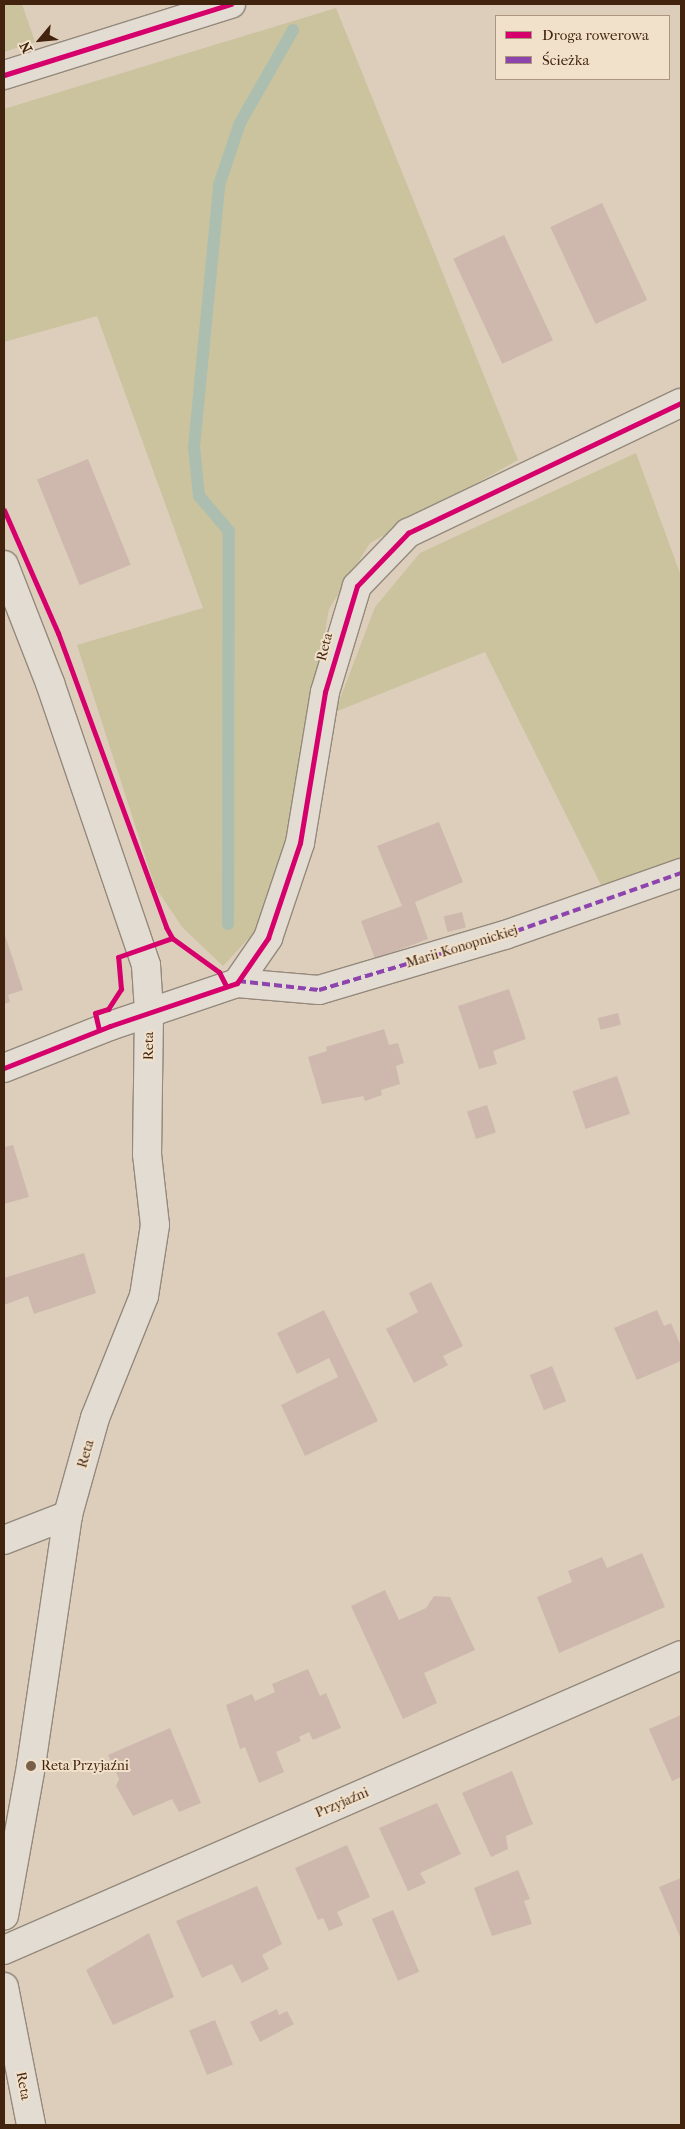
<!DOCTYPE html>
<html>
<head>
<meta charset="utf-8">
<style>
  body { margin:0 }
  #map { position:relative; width:685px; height:2129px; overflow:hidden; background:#dccebb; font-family:"IM FELL French Canon",serif }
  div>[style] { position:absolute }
  .green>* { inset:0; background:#cac39e }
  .stream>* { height:12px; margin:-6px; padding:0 6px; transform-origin:6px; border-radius:6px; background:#acbeb0 }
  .building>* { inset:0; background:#ceb8ae; transform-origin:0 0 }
  .roads { filter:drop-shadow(1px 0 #94897b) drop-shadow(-1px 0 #94897b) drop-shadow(0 1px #94897b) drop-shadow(0 -1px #94897b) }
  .minor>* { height:28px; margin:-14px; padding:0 14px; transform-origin:14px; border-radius:14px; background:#e3dcd3 }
  .quiet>* { height:4px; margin-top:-2px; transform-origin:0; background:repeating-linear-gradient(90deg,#8e44ad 0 8px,transparent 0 12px) }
  .cycleway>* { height:5px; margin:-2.5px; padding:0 2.5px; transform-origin:2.5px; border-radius:2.5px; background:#d6006c }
  .dots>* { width:14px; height:14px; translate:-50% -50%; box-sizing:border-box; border:2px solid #f1e1ca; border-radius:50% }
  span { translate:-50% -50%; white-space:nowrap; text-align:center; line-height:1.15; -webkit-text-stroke:4px #f1e1ca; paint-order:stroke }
  .street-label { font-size:14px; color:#42230d }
  .poi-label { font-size:14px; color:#42230d }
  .left { translate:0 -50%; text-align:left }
  .frame { position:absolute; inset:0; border:5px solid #42230d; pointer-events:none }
  .legend { position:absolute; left:495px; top:15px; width:175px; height:65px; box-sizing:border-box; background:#f1e1ca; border:1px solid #ab957e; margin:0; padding:6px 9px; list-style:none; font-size:15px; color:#42230d }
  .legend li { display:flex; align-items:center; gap:10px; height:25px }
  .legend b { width:25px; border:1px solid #ab957e }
  .north { position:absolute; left:15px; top:15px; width:50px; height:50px; -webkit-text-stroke:4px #f1e1ca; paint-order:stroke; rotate:242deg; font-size:14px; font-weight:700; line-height:20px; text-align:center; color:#42230d }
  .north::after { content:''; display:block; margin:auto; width:18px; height:22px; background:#42230d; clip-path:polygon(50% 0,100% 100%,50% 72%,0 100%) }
</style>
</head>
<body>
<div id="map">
  <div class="green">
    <div style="clip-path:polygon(4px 4px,22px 4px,35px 42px,4px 52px)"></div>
    <div style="clip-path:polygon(336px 8px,518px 460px,370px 543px,329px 609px,289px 842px,263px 923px,223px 966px,183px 928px,155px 887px,77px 645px,203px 608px,97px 316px,4px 342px,4px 109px)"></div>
    <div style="clip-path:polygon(636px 453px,681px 576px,681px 860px,603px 889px,485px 652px,335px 712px,375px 607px,420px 553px)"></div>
  </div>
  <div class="stream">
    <div style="left:228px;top:924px;width:393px;rotate:-89.9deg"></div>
    <div style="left:229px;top:531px;width:46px;rotate:-130.6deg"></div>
    <div style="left:199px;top:496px;width:49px;rotate:-95.8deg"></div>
    <div style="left:194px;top:447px;width:263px;rotate:-84.5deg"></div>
    <div style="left:219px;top:185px;width:65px;rotate:-71.3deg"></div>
    <div style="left:240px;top:123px;width:107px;rotate:-60.3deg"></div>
  </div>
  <div class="building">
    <div style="left:602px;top:203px;width:107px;height:57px;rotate:65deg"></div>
    <div style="left:504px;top:235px;width:116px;height:56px;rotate:65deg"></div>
    <div style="left:88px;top:459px;width:114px;height:55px;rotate:68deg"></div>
    <div style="clip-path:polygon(439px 822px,463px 882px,415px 902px,428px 939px,375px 959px,361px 921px,402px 906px,377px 846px)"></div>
    <div style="left:462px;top:912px;width:16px;height:19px;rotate:76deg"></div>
    <div style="clip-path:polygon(4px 932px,23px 990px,8px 995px,10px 1002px,4px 1004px)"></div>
    <div style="clip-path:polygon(509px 989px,526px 1039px,493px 1051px,497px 1064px,479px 1069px,458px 1006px)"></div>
    <div style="left:618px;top:1013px;width:12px;height:21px;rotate:76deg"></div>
    <div style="clip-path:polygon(384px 1029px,389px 1045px,398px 1043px,404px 1063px,396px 1066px,400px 1084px,381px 1090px,382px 1095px,365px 1101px,363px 1096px,322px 1104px,308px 1057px,327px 1051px,326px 1047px)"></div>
    <div style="left:617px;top:1076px;width:40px;height:47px;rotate:71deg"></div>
    <div style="left:487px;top:1105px;width:29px;height:21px;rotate:72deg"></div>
    <div style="clip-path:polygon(13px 1145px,29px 1197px,4px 1204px,4px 1147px)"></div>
    <div style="clip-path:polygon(84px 1253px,96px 1293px,34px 1314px,28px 1296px,4px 1305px,4px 1278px)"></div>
    <div style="clip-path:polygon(431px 1282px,463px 1346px,443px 1356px,448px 1365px,414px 1383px,386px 1329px,418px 1312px,409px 1293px)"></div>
    <div style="clip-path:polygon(324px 1310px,378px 1421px,305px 1456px,281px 1405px,338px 1377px,329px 1358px,297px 1374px,277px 1333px)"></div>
    <div style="clip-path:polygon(657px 1310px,664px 1326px,671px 1323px,681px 1346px,681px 1361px,637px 1380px,614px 1328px)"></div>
    <div style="left:552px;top:1366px;width:38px;height:24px;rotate:68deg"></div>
    <div style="clip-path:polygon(642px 1553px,665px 1607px,559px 1653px,537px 1597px,572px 1582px,568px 1571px,583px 1565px,602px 1557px,607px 1568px)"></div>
    <div style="clip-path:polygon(385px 1590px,399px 1620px,426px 1608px,434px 1596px,450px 1597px,475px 1650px,424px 1673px,437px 1703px,403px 1719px,351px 1606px)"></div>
    <div style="clip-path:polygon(308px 1669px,320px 1696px,326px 1693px,341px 1728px,313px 1740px,309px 1732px,299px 1737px,301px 1741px,276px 1752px,284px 1772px,259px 1783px,245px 1747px,240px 1749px,226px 1705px,252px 1694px,255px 1701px,275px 1692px,272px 1684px)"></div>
    <div style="clip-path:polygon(681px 1715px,681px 1777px,672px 1781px,649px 1729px)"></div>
    <div style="clip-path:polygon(170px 1728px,201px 1803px,179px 1812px,172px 1799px,133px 1816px,116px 1786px,119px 1779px,108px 1755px)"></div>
    <div style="clip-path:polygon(512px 1771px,533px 1824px,506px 1836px,508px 1849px,491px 1857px,462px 1793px)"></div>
    <div style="clip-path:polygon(437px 1803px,461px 1854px,420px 1873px,426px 1883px,408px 1891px,379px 1828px)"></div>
    <div style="clip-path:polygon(347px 1845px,370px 1897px,337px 1912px,343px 1925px,329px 1931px,323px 1918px,318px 1920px,295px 1868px)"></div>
    <div style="clip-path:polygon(518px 1870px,530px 1899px,524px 1901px,532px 1924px,492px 1936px,474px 1888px)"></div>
    <div style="clip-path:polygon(681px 1878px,681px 1939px,659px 1887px)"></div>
    <div style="clip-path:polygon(257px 1886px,282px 1944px,262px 1955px,269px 1969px,242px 1983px,232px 1964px,202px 1978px,176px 1921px)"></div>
    <div style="left:393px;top:1910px;width:67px;height:23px;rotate:67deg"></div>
    <div style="clip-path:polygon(149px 1933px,174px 1997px,113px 2025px,86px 1970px)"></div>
    <div style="clip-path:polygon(277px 2009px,279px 2015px,287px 2011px,294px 2024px,260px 2042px,250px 2022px)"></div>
    <div style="left:215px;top:2020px;width:48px;height:28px;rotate:68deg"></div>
  </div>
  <div class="roads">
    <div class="minor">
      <div style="left:4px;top:75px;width:238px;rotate:-17.4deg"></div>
      <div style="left:4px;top:565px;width:127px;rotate:68.7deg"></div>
      <div style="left:50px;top:683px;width:298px;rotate:71.2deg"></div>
      <div style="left:146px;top:965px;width:47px;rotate:86.3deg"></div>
      <div style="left:149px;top:1012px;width:142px;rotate:90.8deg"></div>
      <div style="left:147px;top:1154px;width:71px;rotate:83.6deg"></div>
      <div style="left:155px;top:1225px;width:72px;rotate:98.8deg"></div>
      <div style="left:144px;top:1296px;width:131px;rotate:111.9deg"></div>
      <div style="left:95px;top:1418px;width:101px;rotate:105.6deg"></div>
      <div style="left:68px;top:1515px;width:254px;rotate:98.4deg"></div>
      <div style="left:31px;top:1766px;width:152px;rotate:100.2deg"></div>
      <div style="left:237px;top:983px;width:82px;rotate:4.9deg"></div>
      <div style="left:319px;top:990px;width:194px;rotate:-16.5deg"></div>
      <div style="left:505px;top:935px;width:187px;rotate:-19.4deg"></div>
      <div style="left:4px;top:1068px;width:114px;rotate:-21.6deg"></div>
      <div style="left:110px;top:1026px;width:134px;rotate:-18.7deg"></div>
      <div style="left:237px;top:983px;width:55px;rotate:-55.4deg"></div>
      <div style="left:268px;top:938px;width:100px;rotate:-71.4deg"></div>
      <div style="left:300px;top:843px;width:153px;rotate:-80.6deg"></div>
      <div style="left:325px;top:692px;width:111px;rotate:-73.2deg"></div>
      <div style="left:357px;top:586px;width:74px;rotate:-46.1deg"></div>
      <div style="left:408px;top:533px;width:302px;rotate:-25.5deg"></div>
      <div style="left:4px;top:1540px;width:69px;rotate:-21.3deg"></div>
      <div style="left:4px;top:1950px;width:738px;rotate:-23.54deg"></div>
      <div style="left:4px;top:1987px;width:141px;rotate:78.9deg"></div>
    </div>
  </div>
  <div class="quiet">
    <div style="left:238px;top:981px;width:81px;rotate:6.3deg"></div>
    <div style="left:319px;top:990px;width:194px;rotate:-16.5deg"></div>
    <div style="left:505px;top:935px;width:187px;rotate:-19.4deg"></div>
  </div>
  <div class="cycleway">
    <div style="left:4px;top:75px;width:238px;rotate:-17.4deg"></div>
    <div style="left:4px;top:510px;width:134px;rotate:66.3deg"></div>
    <div style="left:58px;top:633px;width:313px;rotate:69.8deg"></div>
    <div style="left:166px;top:927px;width:13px;rotate:61deg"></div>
    <div style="left:172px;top:938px;width:58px;rotate:35.9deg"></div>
    <div style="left:219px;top:972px;width:16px;rotate:63deg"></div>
    <div style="left:99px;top:1030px;width:17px;rotate:-103deg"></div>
    <div style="left:95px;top:1013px;width:14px;rotate:-17deg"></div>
    <div style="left:108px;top:1009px;width:24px;rotate:-57deg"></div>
    <div style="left:121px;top:989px;width:32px;rotate:-95deg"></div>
    <div style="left:118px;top:957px;width:57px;rotate:-19.4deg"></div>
    <div style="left:4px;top:1068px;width:114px;rotate:-21.6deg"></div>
    <div style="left:110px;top:1026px;width:134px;rotate:-18.7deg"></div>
    <div style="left:237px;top:983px;width:55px;rotate:-55.4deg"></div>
    <div style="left:268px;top:938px;width:100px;rotate:-71.4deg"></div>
    <div style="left:300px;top:843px;width:153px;rotate:-80.6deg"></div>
    <div style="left:325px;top:692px;width:111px;rotate:-73.2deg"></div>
    <div style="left:357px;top:586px;width:74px;rotate:-46.1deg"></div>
    <div style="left:408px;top:533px;width:302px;rotate:-25.5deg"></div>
  </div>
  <div class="dots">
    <div style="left:31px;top:1766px;background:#785f4a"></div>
  </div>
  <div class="street-label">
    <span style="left:325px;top:647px;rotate:-75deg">Reta</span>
    <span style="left:462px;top:947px;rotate:-17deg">Marii Konopnickiej</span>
    <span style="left:149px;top:1046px;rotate:-89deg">Reta</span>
    <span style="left:86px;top:1454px;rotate:-74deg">Reta</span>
    <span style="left:342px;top:1803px;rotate:-23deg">Przyjaźni</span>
    <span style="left:23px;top:2086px;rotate:79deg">Reta</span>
  </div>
  <div class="poi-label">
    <span class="left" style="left:41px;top:1766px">Reta Przyjaźni</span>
  </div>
  <div class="frame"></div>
  <ul class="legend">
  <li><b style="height:6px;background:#d6006c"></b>Droga rowerowa</li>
  <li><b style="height:6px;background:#8e44ad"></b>Ścieżka</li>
  </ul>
  <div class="north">N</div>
</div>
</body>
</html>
